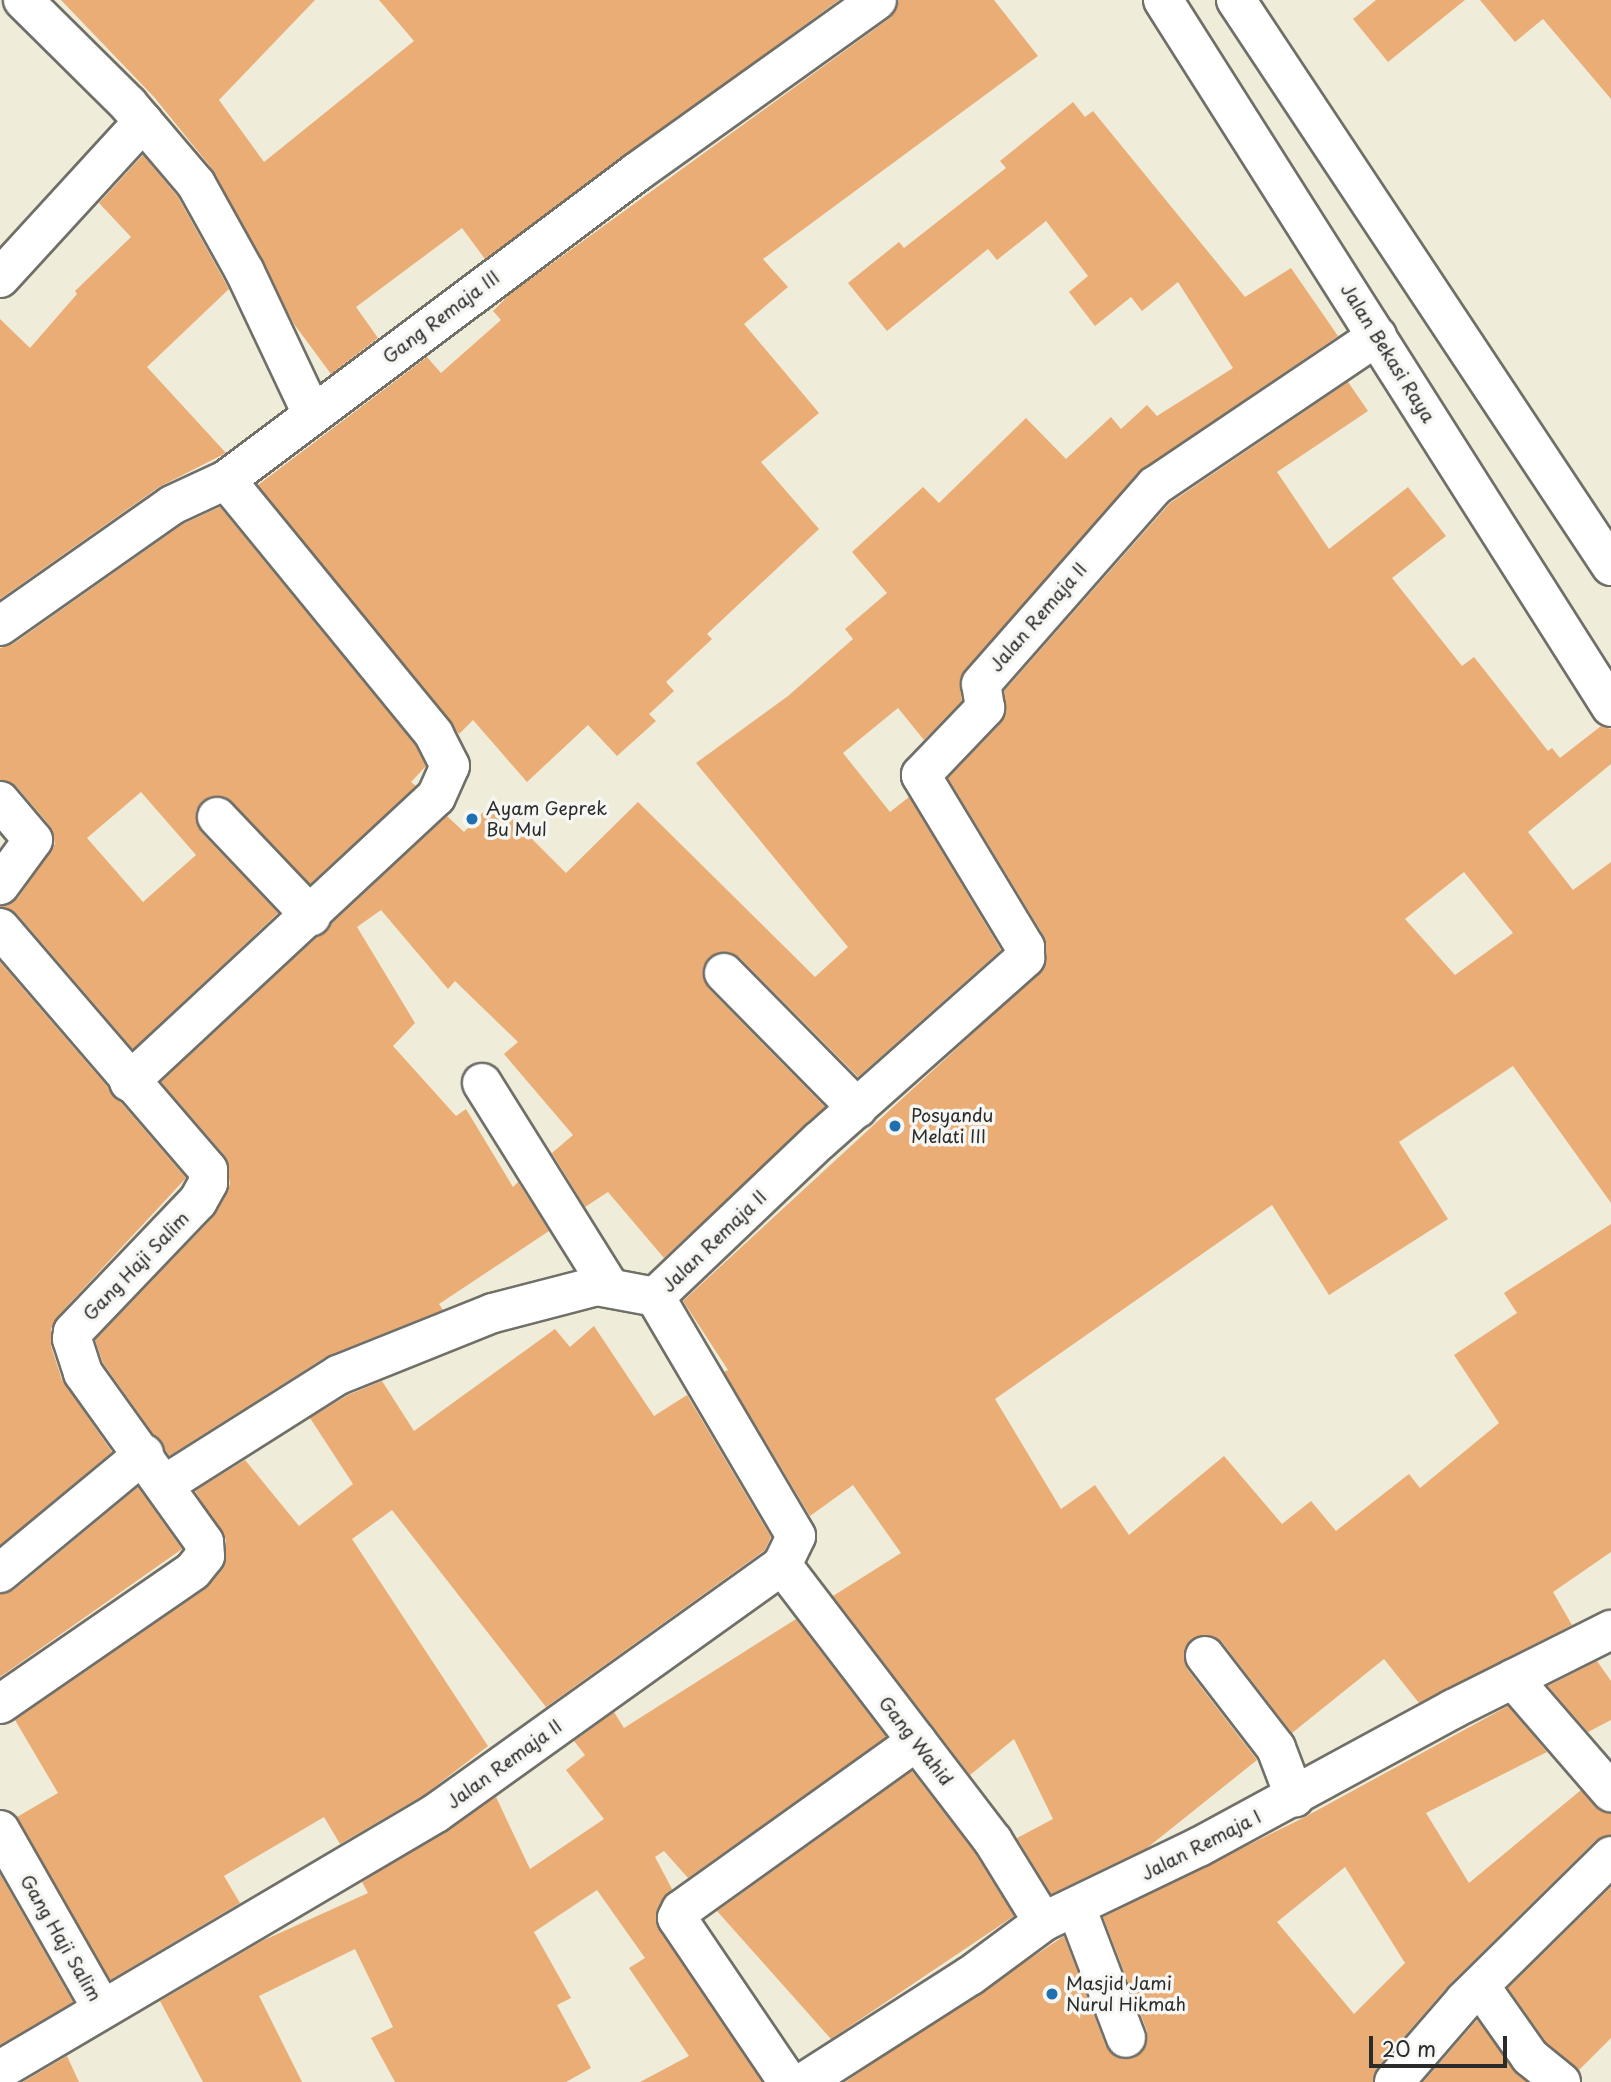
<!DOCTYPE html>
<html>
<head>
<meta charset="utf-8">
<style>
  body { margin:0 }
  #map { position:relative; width:1611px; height:2082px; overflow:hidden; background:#efecd9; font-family:"Playpen Sans",sans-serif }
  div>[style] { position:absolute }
  .building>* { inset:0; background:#eaad76 }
  .roads { filter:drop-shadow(2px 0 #706f68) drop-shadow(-2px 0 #706f68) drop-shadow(0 2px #706f68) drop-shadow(0 -2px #706f68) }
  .street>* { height:38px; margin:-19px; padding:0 19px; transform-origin:19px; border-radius:19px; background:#fff }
  .primary>* { height:38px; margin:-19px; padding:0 19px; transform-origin:19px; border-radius:19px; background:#fff }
  .dots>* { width:19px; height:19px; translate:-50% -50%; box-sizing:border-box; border:4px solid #f6f6f2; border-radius:50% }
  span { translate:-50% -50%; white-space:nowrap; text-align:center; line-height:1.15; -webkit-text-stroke:7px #f6f6f2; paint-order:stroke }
  .street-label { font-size:18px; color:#2b2b2b }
  .poi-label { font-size:18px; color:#2b2b2b }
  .left { translate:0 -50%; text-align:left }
  .scale { position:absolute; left:1369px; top:2036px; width:138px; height:32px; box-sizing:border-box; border:4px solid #2b2b2b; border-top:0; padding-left:9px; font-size:21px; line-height:24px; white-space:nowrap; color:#2b2b2b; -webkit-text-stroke:5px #f6f6f2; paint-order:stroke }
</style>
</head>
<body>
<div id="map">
  <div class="building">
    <div style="clip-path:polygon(61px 0,315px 0,219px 100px,264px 162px,414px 41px,379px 0,839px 0,485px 259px,462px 228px,356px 307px,378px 338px,331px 374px,294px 324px,213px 170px,154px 97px)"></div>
    <div style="clip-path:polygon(899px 0,994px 0,1038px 56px,763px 259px,788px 287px,744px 324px,819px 413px,761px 462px,819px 529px,707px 634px,712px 639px,666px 682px,674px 691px,649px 714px,656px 721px,617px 756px,588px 725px,527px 782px,473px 720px,459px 734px,258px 485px,427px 357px,441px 373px,501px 320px,493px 311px,510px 294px,890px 18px)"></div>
    <div style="clip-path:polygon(1376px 0,1465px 0,1388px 62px,1353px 19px)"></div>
    <div style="clip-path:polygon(1480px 0,1611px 0,1611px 99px,1543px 19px,1515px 42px)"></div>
    <div style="clip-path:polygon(1073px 102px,1085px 117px,1093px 111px,1245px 297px,1291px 268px,1338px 336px,1139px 472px,965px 670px,960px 679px,962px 701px,924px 740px,898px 708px,843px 753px,890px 812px,909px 797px,1001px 950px,858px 1077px,740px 958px,729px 952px,709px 957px,703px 968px,708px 988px,825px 1107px,664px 1258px,608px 1192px,585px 1207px,552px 1153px,573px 1135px,504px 1054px,518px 1042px,455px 981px,448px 989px,381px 910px,357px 927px,415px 1023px,393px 1046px,456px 1116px,466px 1109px,513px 1187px,518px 1182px,549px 1231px,439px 1304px,443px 1310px,327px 1356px,169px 1456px,103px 1363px,95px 1340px,214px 1216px,230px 1184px,225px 1156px,161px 1082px,447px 816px,464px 832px,494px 801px,566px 873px,638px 802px,815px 977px,848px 947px,696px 763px,788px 696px,853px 639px,845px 629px,887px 593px,852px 552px,923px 487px,939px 503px,1026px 418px,1066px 459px,1111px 417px,1121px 429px,1147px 405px,1157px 416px,1233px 368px,1178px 282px,1142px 311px,1131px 297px,1095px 326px,1069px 292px,1088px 276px,1046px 221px,997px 260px,988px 249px,887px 331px,848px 283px,899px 242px,904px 248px,1006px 168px,1000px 161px)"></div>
    <div style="clip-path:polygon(143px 155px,178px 197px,229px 289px,147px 367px,226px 453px,159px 487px,0 599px,0 319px,30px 348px,77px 294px,75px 291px,131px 237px,99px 203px)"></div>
    <div style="clip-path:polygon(evenodd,1348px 382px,1368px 411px,1277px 472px,1329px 549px,1408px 487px,1446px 536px,1392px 578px,1462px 666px,1474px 657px,1548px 751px,1552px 748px,1560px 758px,1601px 726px,1611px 729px,1611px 764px,1528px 832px,1573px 890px,1611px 862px,1611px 1203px,1513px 1066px,1399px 1142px,1448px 1219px,1329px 1295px,1272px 1205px,995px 1399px,1061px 1509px,1095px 1485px,1129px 1535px,1224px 1456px,1282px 1524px,1311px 1501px,1336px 1531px,1409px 1474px,1420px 1488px,1499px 1423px,1454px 1355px,1517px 1313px,1504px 1293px,1611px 1224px,1611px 1552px,1553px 1592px,1572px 1625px,1419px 1703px,1384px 1659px,1292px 1733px,1222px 1642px,1213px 1636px,1192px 1638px,1185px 1648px,1187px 1669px,1257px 1760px,1147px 1848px,1051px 1894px,1017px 1838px,1053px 1819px,1014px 1739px,970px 1775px,833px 1596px,901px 1553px,853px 1485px,810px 1516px,724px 1372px,728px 1370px,683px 1301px,1045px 967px,1044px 936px,948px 778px,1001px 723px,1006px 714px,1004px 691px,1170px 503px,1348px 382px,1464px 872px,1513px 933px,1455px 975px,1405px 919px,1464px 872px)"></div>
    <div style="clip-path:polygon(evenodd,220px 507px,416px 746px,426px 766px,411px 782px,416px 786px,310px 884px,232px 802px,213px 796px,202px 801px,196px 811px,201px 832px,278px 913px,133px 1049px,17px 914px,0 907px,18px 898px,55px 844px,50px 826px,17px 787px,0 780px,0 648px,13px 644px,183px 524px,220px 507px,141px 792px,196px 855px,143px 902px,87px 838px,141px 792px)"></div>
    <div style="clip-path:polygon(0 962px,186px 1178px,57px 1317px,51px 1329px,51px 1346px,62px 1380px,112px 1452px,0 1545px)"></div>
    <div style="clip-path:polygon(594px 1326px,654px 1416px,687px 1395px,771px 1537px,765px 1550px,546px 1707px,392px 1510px,352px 1539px,488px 1746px,424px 1795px,340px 1844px,324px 1817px,224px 1876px,240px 1903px,110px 1980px,17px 1817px,58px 1793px,15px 1720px,205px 1589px,222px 1570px,226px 1540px,195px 1491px,245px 1460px,299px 1526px,353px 1484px,310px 1418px,348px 1395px,382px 1381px,414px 1431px,555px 1329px,570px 1347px)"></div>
    <div style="clip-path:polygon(138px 1487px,182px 1549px,0 1677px,0 1594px,14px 1590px)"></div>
    <div style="clip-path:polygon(796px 1619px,886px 1737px,688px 1878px,664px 1851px,655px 1857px,672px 1889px,657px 1909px,659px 1930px,762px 2082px,640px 2082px,689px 2056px,629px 1968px,645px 1958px,597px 1890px,534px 1932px,571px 1998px,557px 2005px,591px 2068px,566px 2082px,395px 2082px,371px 2038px,393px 2027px,355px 1949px,259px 1996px,302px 2082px,203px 2082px,160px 2001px,262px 1941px,368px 1893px,362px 1882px,496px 1797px,530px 1869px,604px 1819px,566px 1770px,585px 1755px,574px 1741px,614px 1712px,624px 1728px)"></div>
    <div style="clip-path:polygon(1597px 1661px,1611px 1681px,1611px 1720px,1588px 1732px,1548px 1686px)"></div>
    <div style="clip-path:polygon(evenodd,1508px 1706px,1547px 1752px,1426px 1813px,1469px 1883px,1581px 1790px,1595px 1807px,1611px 1813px,1611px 1835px,1596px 1840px,1450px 1984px,1377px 2068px,1373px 2082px,845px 2082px,1064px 1936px,1106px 2046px,1122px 2059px,1134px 2058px,1147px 2042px,1147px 2031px,1103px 1917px,1303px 1818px,1508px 1706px,1345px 1867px,1405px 1963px,1354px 2014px,1277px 1922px,1345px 1867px)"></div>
    <div style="clip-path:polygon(912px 1771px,975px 1853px,1014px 1916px,831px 2039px,717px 1911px)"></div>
    <div style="clip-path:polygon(0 1874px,73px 2002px,0 2045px)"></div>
    <div style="clip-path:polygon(1611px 1887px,1611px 2038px,1579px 2070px,1546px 2042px,1508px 1988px)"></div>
    <div style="clip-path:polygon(1477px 2020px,1526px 2082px,1423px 2082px)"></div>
    <div style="clip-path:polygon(67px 2056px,79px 2082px,23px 2082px)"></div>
  </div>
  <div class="roads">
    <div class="street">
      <div style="left:23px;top:0;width:148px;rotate:44.7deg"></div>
      <div style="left:128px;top:104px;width:105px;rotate:49.6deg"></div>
      <div style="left:196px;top:184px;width:101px;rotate:60.9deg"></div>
      <div style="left:245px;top:272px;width:157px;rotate:64.7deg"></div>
      <div style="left:0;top:278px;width:212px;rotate:-47.5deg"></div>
      <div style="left:0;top:626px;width:210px;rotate:-35.1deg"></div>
      <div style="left:172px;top:505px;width:60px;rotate:-24.8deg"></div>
      <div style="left:226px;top:480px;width:514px;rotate:-36.85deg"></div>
      <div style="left:637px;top:172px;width:295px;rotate:-35.6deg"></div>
      <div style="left:0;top:801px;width:51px;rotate:49.8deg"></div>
      <div style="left:33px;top:840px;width:56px;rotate:126.3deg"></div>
      <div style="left:217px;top:817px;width:137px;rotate:46.5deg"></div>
      <div style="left:0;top:928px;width:319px;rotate:49.3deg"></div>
      <div style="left:208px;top:1170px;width:13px;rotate:90deg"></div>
      <div style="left:208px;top:1183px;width:21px;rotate:119deg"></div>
      <div style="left:198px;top:1201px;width:181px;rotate:133.7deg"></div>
      <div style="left:73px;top:1332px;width:7px;rotate:98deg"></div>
      <div style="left:72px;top:1339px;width:36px;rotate:72deg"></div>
      <div style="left:83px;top:1373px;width:208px;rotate:54.4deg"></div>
      <div style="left:204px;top:1542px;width:14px;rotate:86deg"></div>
      <div style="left:205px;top:1556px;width:19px;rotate:129deg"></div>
      <div style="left:193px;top:1571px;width:234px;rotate:145.4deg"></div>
      <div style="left:724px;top:973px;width:190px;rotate:45.4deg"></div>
      <div style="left:129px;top:1082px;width:419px;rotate:-42.9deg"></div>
      <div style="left:436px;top:797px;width:34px;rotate:-66deg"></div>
      <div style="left:450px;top:766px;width:36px;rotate:-117deg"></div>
      <div style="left:434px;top:734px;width:328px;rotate:-129.3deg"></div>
      <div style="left:482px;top:1083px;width:239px;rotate:58deg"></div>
      <div style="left:655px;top:1297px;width:226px;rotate:-43.6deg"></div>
      <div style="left:819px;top:1141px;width:276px;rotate:-41.6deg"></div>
      <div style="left:1025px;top:958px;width:11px;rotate:-90deg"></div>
      <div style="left:1025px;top:947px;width:201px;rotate:-121.2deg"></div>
      <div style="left:921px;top:775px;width:93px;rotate:-46.3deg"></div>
      <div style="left:985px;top:708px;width:24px;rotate:-99deg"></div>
      <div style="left:981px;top:684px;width:264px;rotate:-48.7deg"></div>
      <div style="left:1155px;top:486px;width:268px;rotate:-34deg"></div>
      <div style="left:164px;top:1485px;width:206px;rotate:-32.3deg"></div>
      <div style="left:338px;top:1375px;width:167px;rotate:-21.8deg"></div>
      <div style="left:493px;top:1313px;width:107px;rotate:-14.6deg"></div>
      <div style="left:597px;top:1286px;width:59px;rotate:10.7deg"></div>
      <div style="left:782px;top:1565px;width:347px;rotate:52.6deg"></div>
      <div style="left:993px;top:1841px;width:95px;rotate:58.3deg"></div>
      <div style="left:0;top:1573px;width:187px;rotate:-39.6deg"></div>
      <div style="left:1205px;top:1656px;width:116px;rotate:52.3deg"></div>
      <div style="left:1276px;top:1748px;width:53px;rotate:69.2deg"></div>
      <div style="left:1513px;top:1679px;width:150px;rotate:49.1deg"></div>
      <div style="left:0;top:1830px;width:206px;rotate:60.3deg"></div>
      <div style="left:1076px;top:1907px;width:140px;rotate:69.1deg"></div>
      <div style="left:1480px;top:1986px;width:87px;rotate:54.8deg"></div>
      <div style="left:1530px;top:2057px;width:40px;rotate:39deg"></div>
      <div style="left:0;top:2070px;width:506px;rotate:-30.52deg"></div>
      <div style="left:436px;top:1813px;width:426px;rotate:-35.6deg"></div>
      <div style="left:782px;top:1565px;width:32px;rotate:-64deg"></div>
      <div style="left:796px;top:1536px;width:277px;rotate:-120.5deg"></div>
      <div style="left:788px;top:2082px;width:198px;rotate:-124.1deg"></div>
      <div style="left:677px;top:1918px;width:9px;rotate:-63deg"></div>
      <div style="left:681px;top:1910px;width:290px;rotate:-35.6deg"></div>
      <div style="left:804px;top:2082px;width:197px;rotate:-32.6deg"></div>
      <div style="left:970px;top:1976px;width:91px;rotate:-36.5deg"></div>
      <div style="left:1043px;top:1922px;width:173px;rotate:-25.7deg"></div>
      <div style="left:1199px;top:1847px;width:289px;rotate:-28.5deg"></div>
      <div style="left:1453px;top:1709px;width:177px;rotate:-26.6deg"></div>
      <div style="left:1394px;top:2082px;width:108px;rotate:-49.1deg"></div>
      <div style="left:1465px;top:2000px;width:205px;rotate:-44.6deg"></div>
    </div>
    <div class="primary">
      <div style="left:1163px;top:0;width:837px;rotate:57.64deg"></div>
      <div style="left:1236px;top:0;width:679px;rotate:56.47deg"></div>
    </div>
  </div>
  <div class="dots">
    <div style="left:472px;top:819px;background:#1f6fb2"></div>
    <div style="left:895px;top:1126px;background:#1f6fb2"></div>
    <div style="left:1052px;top:1994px;background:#1f6fb2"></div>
  </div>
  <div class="street-label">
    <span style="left:441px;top:317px;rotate:-37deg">Gang Remaja III</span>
    <span style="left:1388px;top:353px;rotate:58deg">Jalan Bekasi Raya</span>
    <span style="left:1038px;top:617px;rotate:-49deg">Jalan Remaja II</span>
    <span style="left:714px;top:1241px;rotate:-44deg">Jalan Remaja II</span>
    <span style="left:136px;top:1266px;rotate:-46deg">Gang Haji Salim</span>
    <span style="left:916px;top:1741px;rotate:52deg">Gang Wahid</span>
    <span style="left:504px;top:1764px;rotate:-36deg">Jalan Remaja II</span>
    <span style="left:1201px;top:1845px;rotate:-27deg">Jalan Remaja I</span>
    <span style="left:61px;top:1938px;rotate:60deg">Gang Haji Salim</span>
  </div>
  <div class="poi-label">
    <span class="left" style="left:486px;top:819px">Ayam Geprek<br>Bu Mul</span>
    <span class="left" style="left:911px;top:1126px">Posyandu<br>Melati III</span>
    <span class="left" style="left:1066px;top:1994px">Masjid Jami<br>Nurul Hikmah</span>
  </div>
  <div class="scale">20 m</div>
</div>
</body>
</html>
